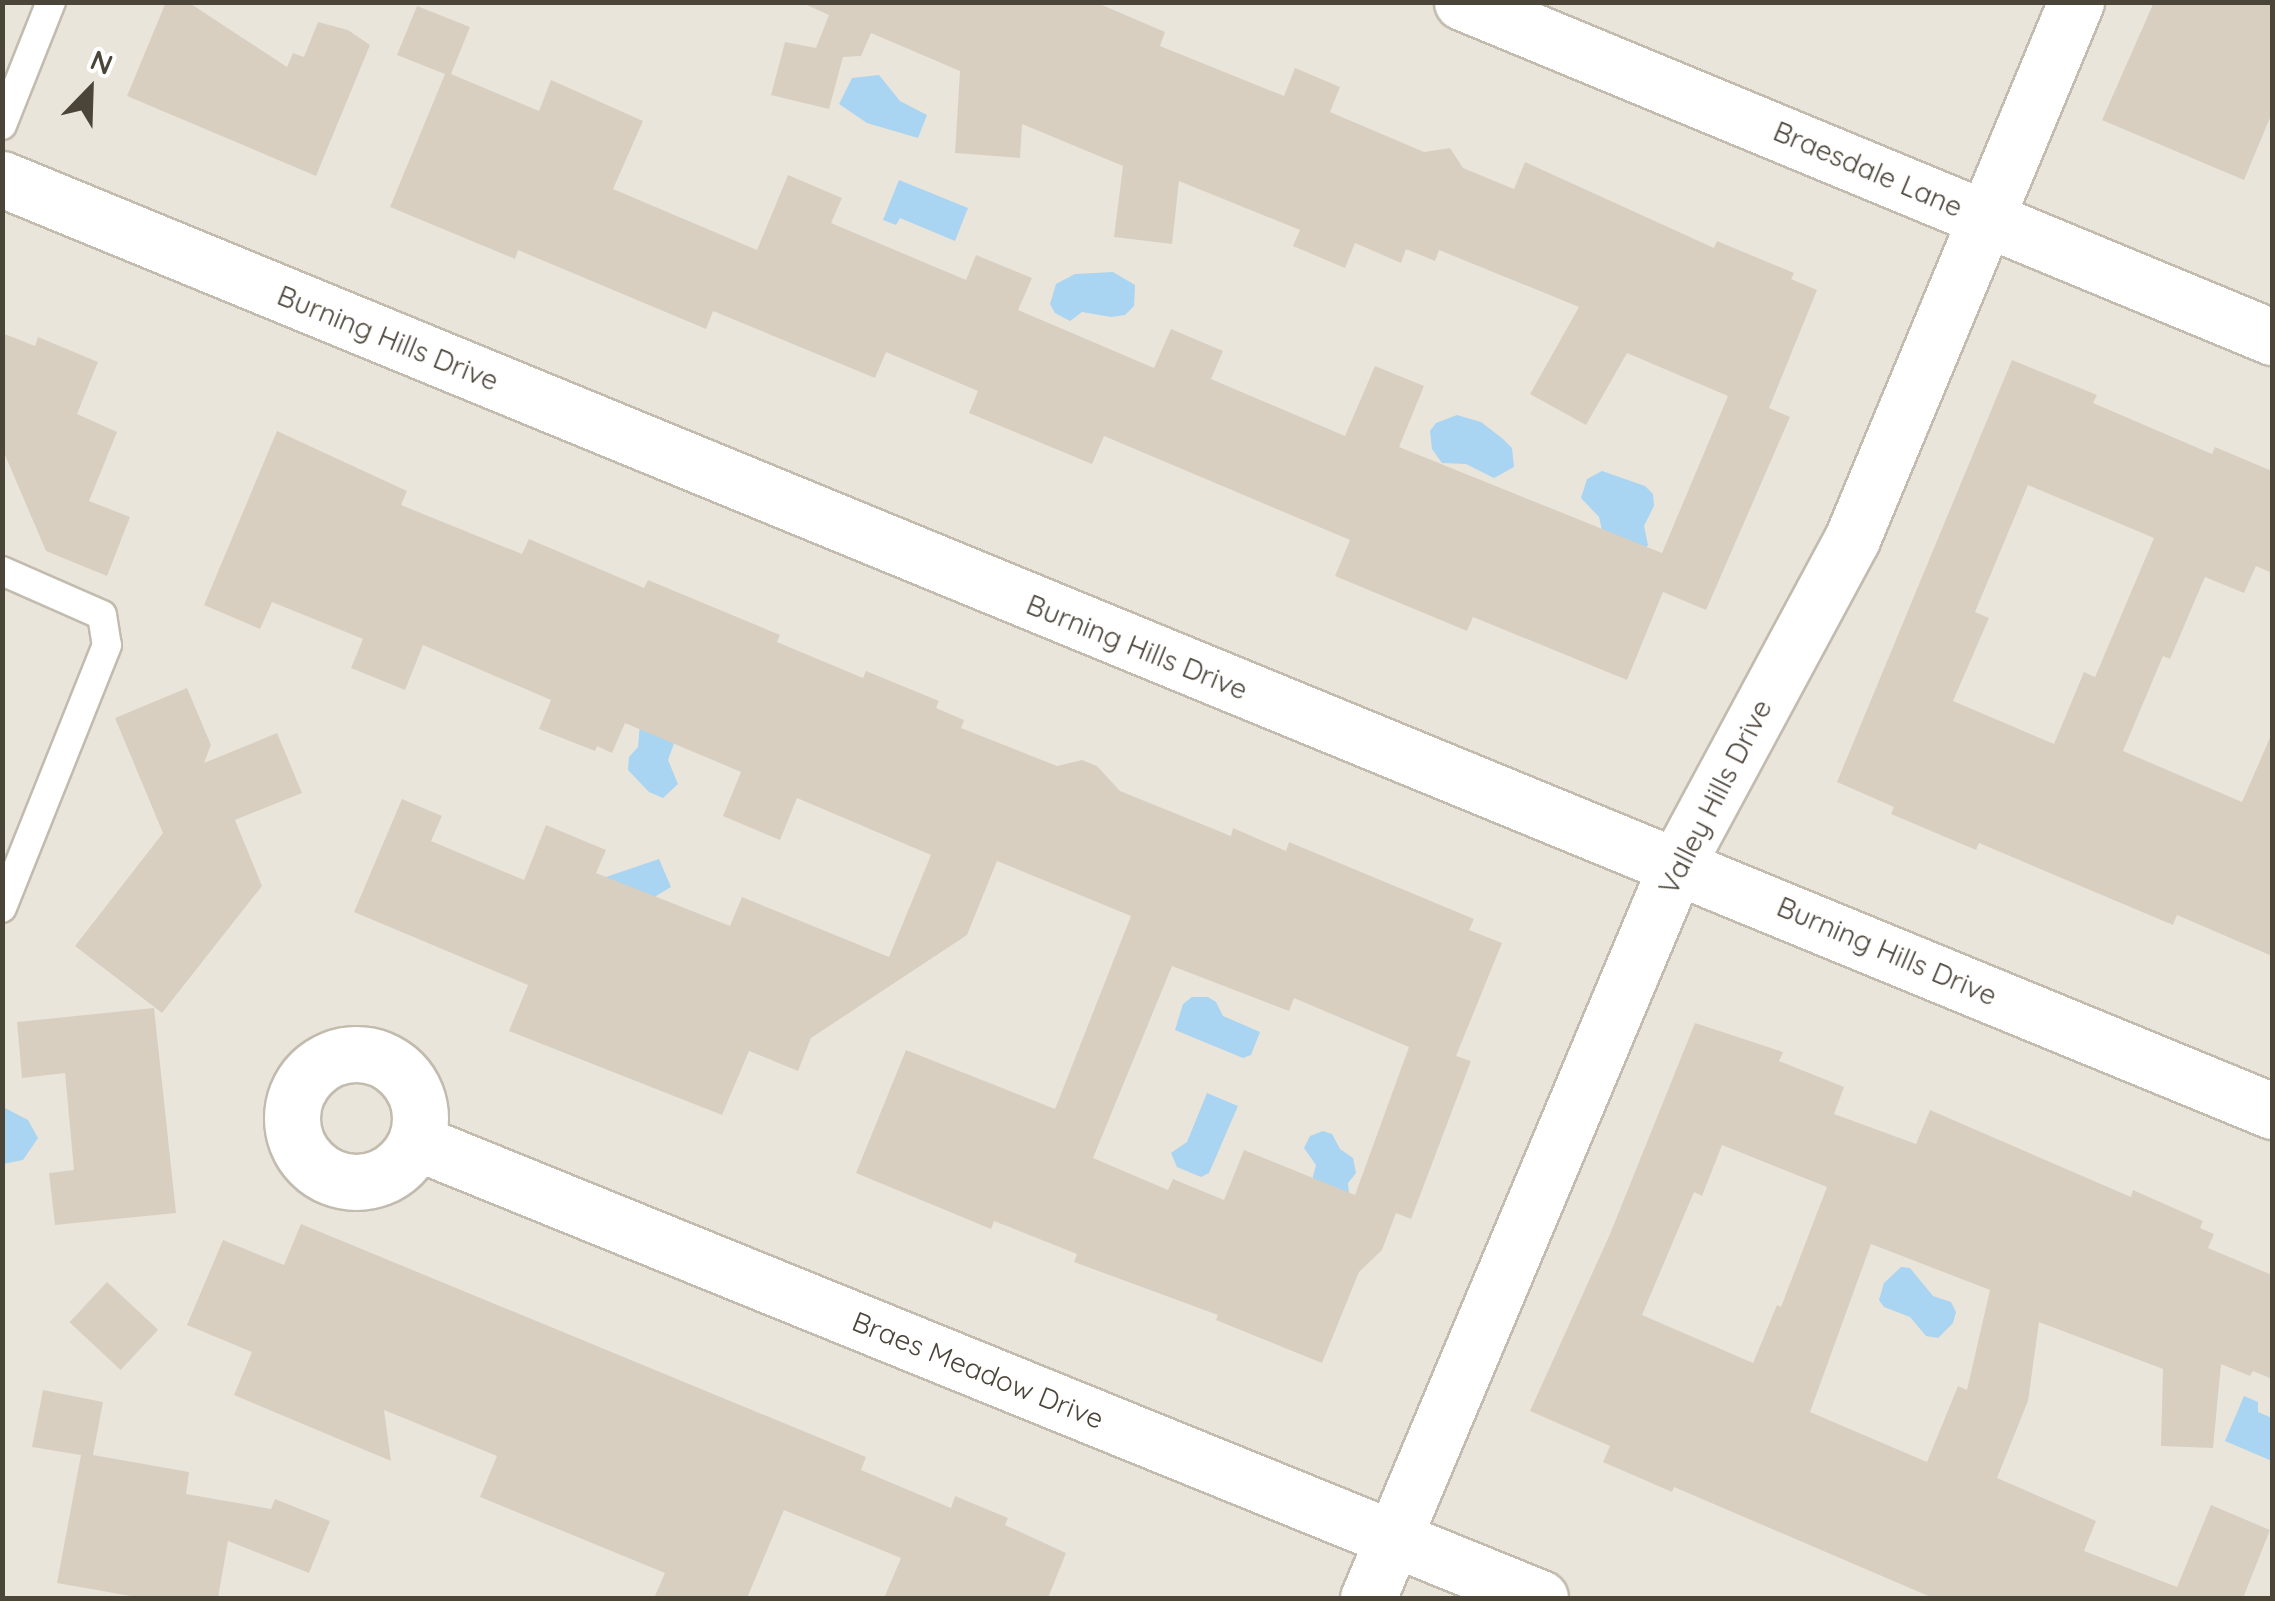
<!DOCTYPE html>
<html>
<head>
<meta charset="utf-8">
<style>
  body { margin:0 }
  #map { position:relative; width:2275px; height:1601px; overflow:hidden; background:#f6f3ec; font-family:Quicksand,sans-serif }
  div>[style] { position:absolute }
  .residential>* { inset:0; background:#eae5da; transform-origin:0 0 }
  .water>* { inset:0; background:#a9d4f2 }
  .building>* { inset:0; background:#d8cfc1; transform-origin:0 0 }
  .roads { filter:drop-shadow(2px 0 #c2bbae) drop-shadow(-2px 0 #c2bbae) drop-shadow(0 2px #c2bbae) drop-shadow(0 -2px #c2bbae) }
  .lane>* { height:28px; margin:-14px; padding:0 14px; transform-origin:14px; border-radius:14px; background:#fff }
  .street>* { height:55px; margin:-27.5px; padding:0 27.5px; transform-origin:27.5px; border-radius:27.5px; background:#fff }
  .street>.ring { margin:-27.5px; padding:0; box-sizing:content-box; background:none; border:55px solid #fff; border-radius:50% }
  span { translate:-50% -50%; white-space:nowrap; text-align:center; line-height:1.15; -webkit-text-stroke:8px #fff; paint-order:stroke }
  .street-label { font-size:28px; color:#4b4439 }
  .frame { position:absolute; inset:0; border:5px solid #4b4439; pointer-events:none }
  .north { position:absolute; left:40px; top:40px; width:100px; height:100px; -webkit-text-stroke:8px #fff; paint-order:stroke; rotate:23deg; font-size:28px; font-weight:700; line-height:40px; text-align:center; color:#4b4439 }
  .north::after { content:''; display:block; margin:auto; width:35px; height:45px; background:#4b4439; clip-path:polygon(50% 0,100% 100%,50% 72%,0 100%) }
</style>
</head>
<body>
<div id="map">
  <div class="residential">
    <div style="left:3px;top:3px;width:2269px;height:1595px"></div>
  </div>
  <div class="water">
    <div style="clip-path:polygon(879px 75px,900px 101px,927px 115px,918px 138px,867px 123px,839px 104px,852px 78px)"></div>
    <div style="clip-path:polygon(899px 180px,968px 208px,955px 241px,900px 218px,896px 225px,883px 220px)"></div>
    <div style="clip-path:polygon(1113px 272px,1135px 285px,1134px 306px,1125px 315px,1111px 317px,1082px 312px,1070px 321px,1055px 313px,1050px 304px,1056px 284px,1075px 274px)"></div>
    <div style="clip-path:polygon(1457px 415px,1481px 422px,1503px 439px,1512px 448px,1514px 467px,1494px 478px,1466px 464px,1442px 463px,1432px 449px,1430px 431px,1436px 423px)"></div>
    <div style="clip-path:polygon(1602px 471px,1645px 486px,1653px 494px,1654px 506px,1644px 526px,1648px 545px,1641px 555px,1604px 539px,1599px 517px,1581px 498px,1587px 479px)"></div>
    <div style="clip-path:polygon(640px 724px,675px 741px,668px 760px,678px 784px,663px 798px,649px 792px,628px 770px,629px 757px,638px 747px)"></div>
    <div style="clip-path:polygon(659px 859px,671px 887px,634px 909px,603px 878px)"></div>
    <div style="clip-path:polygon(1192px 997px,1208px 997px,1216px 1002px,1223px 1016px,1260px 1032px,1251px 1055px,1243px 1058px,1175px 1030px,1183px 1004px)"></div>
    <div style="clip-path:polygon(1207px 1093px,1238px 1106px,1209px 1173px,1201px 1177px,1177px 1167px,1171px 1153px,1187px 1142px)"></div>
    <div style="clip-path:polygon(3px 1107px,28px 1120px,38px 1138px,23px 1160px,3px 1164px)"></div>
    <div style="clip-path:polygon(1323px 1131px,1332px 1134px,1340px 1149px,1353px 1158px,1356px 1173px,1348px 1183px,1349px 1194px,1310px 1188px,1316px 1165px,1304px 1148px,1310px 1136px)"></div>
    <div style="clip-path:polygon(1901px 1267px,1910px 1268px,1933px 1296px,1951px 1302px,1956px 1312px,1953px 1323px,1938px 1338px,1926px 1336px,1910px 1317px,1884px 1307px,1879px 1300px,1884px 1283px)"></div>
    <div style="clip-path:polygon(2244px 1396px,2258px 1402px,2258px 1412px,2272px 1418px,2272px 1461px,2225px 1441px)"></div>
  </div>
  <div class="building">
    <div style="clip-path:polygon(166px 2px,188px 2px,287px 67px,293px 53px,304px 57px,318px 22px,348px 30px,370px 45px,316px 176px,127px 96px)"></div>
    <div style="clip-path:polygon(800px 2px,1095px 2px,1165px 32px,1160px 46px,1284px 96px,1295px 68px,1340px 87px,1330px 112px,1424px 152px,1450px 148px,1463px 168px,1514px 189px,1525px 162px,1714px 248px,1717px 241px,1794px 273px,1791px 279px,1817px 290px,1769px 408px,1790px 417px,1706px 610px,1663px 592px,1627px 680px,1473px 617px,1467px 631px,1335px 576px,1350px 540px,1104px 436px,1092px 464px,969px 413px,978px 391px,886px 352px,875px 378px,713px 311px,706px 329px,518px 250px,515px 259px,390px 207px,445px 74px,397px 55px,417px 6px,470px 27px,451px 74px,539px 111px,551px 80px,643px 121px,613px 189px,757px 250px,788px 175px,842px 198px,831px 223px,966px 280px,976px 255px,1032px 278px,1018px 310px,1154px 368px,1171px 329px,1223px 351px,1211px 379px,1345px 436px,1375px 366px,1424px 386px,1399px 447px,1662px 553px,1728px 396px,1627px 353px,1586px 425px,1530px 394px,1579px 307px,1439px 250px,1435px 261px,1406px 249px,1401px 263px,1355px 243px,1345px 268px,1293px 246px,1300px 230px,1179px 181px,1172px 244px,1114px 237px,1123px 166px,1022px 124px,1020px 158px,955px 153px,960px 71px,871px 33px,861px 56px,843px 57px,829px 109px,771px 95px,785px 42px,816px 48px,829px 15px)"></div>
    <div style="clip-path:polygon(2154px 2px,2272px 2px,2272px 113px,2244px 180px,2102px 120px)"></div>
    <div style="clip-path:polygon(2px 333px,35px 346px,38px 337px,98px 362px,77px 414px,117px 432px,89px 501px,130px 517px,107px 576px,46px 551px,2px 448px)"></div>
    <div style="clip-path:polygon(evenodd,2012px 360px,2097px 395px,2093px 403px,2212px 454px,2215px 447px,2272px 471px,2272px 573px,2256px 566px,2244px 593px,2205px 577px,2170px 659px,2163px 656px,2123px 751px,2242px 802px,2272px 733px,2272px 956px,2177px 915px,2173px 925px,1979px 843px,1976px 850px,1891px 814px,1894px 807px,1837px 782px,2012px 360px,2028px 485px,2154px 538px,2095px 677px,2084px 672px,2054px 744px,1953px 701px,1989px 618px,1975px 612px,2028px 485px)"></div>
    <div style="clip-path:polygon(evenodd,277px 431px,407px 491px,401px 505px,522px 554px,529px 539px,644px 588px,648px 580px,780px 635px,777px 642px,863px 678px,866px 671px,939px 701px,936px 708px,964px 720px,961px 728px,1057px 766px,1082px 760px,1097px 766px,1120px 791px,1231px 836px,1233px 828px,1286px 851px,1289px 842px,1474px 919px,1469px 930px,1502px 943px,1456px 1056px,1471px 1061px,1411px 1219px,1396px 1213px,1382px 1250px,1359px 1272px,1322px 1363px,1216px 1320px,1218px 1315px,1074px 1262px,1077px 1254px,994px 1221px,991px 1229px,856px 1173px,906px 1050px,1055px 1109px,1131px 916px,997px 861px,967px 935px,811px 1038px,798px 1071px,749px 1051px,722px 1115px,509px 1031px,528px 985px,354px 912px,402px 799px,442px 816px,431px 841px,524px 880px,546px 825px,606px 850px,596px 873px,730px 926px,742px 897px,889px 957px,931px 855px,797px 798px,780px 840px,723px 816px,741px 772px,625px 723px,612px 753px,597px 746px,595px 751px,539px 729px,551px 700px,423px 645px,405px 690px,351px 668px,363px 639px,272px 602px,260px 629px,204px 605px,277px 431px,1172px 966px,1289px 1011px,1294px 998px,1409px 1047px,1355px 1195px,1244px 1150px,1224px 1200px,1173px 1179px,1168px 1190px,1093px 1158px,1172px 966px)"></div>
    <div style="clip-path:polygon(187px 688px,211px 745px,204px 763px,277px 733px,302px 793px,235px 820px,262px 886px,162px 1013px,75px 946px,163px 833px,115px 718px)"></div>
    <div style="clip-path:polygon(154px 1008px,176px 1213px,55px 1225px,49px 1173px,74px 1170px,65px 1073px,22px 1078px,17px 1022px)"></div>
    <div style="clip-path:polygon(evenodd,1695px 1023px,1783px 1052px,1779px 1061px,1844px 1087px,1834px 1114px,1916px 1144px,1930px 1110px,2131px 1197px,2133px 1190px,2203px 1221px,2200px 1228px,2214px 1234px,2208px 1248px,2272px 1275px,2272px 1379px,2253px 1371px,2250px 1376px,2221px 1364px,2213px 1448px,2161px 1446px,2163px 1369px,2039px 1322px,2028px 1401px,1997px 1478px,2096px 1521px,2084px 1551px,2177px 1587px,2211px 1505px,2270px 1530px,2243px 1598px,1933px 1598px,1674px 1487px,1672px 1492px,1603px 1462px,1610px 1446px,1530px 1411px,1610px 1234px,1695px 1023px,1722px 1145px,1827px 1187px,1781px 1307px,1777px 1305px,1753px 1363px,1642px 1315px,1694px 1192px,1702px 1196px,1722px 1145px,1695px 1023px,1871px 1244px,1990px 1290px,1967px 1390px,1958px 1386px,1927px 1462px,1810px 1412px,1871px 1244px)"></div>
    <div style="clip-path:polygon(301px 1224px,866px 1457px,861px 1470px,951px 1508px,955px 1496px,1008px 1518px,1005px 1525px,1066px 1553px,1048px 1598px,884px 1598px,901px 1558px,784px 1510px,747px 1598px,654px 1598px,665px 1573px,480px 1497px,497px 1456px,384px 1410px,391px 1461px,234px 1395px,252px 1352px,187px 1325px,223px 1240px,284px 1265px)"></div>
    <div style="left:107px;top:1282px;width:70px;height:55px;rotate:43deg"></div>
    <div style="clip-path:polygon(43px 1390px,103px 1402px,93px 1455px,189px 1472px,186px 1494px,271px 1509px,275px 1499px,330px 1521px,309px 1573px,228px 1541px,218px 1598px,142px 1598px,57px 1583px,81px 1455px,32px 1447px)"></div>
  </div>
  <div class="roads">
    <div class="lane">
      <div style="left:2px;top:125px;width:132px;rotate:-68.3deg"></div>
      <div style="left:2px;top:571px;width:109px;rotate:23.7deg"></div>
      <div style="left:102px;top:615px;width:30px;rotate:81deg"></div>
      <div style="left:107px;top:645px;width:283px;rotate:111.8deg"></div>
    </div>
    <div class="street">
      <div style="left:1462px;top:2px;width:877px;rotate:22.47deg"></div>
      <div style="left:2px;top:179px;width:2454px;rotate:22.32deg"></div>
      <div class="ring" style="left:292px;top:1054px;width:73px;height:73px"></div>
      <div style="left:416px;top:1142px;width:1213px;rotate:22.08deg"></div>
      <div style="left:1368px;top:1598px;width:796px;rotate:-67.17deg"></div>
      <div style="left:1677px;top:864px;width:369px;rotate:-61.7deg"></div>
      <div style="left:1852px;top:539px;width:582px;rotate:-67.36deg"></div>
    </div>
  </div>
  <div class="street-label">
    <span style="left:1868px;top:169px;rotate:23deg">Braesdale Lane</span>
    <span style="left:388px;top:338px;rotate:22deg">Burning Hills Drive</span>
    <span style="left:1137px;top:647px;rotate:22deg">Burning Hills Drive</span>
    <span style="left:1715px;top:797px;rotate:-63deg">Valley Hills Drive</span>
    <span style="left:1887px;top:951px;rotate:23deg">Burning Hills Drive</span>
    <span style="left:978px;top:1370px;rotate:22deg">Braes Meadow Drive</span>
  </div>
  <div class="frame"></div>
  <div class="north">N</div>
</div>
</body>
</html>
